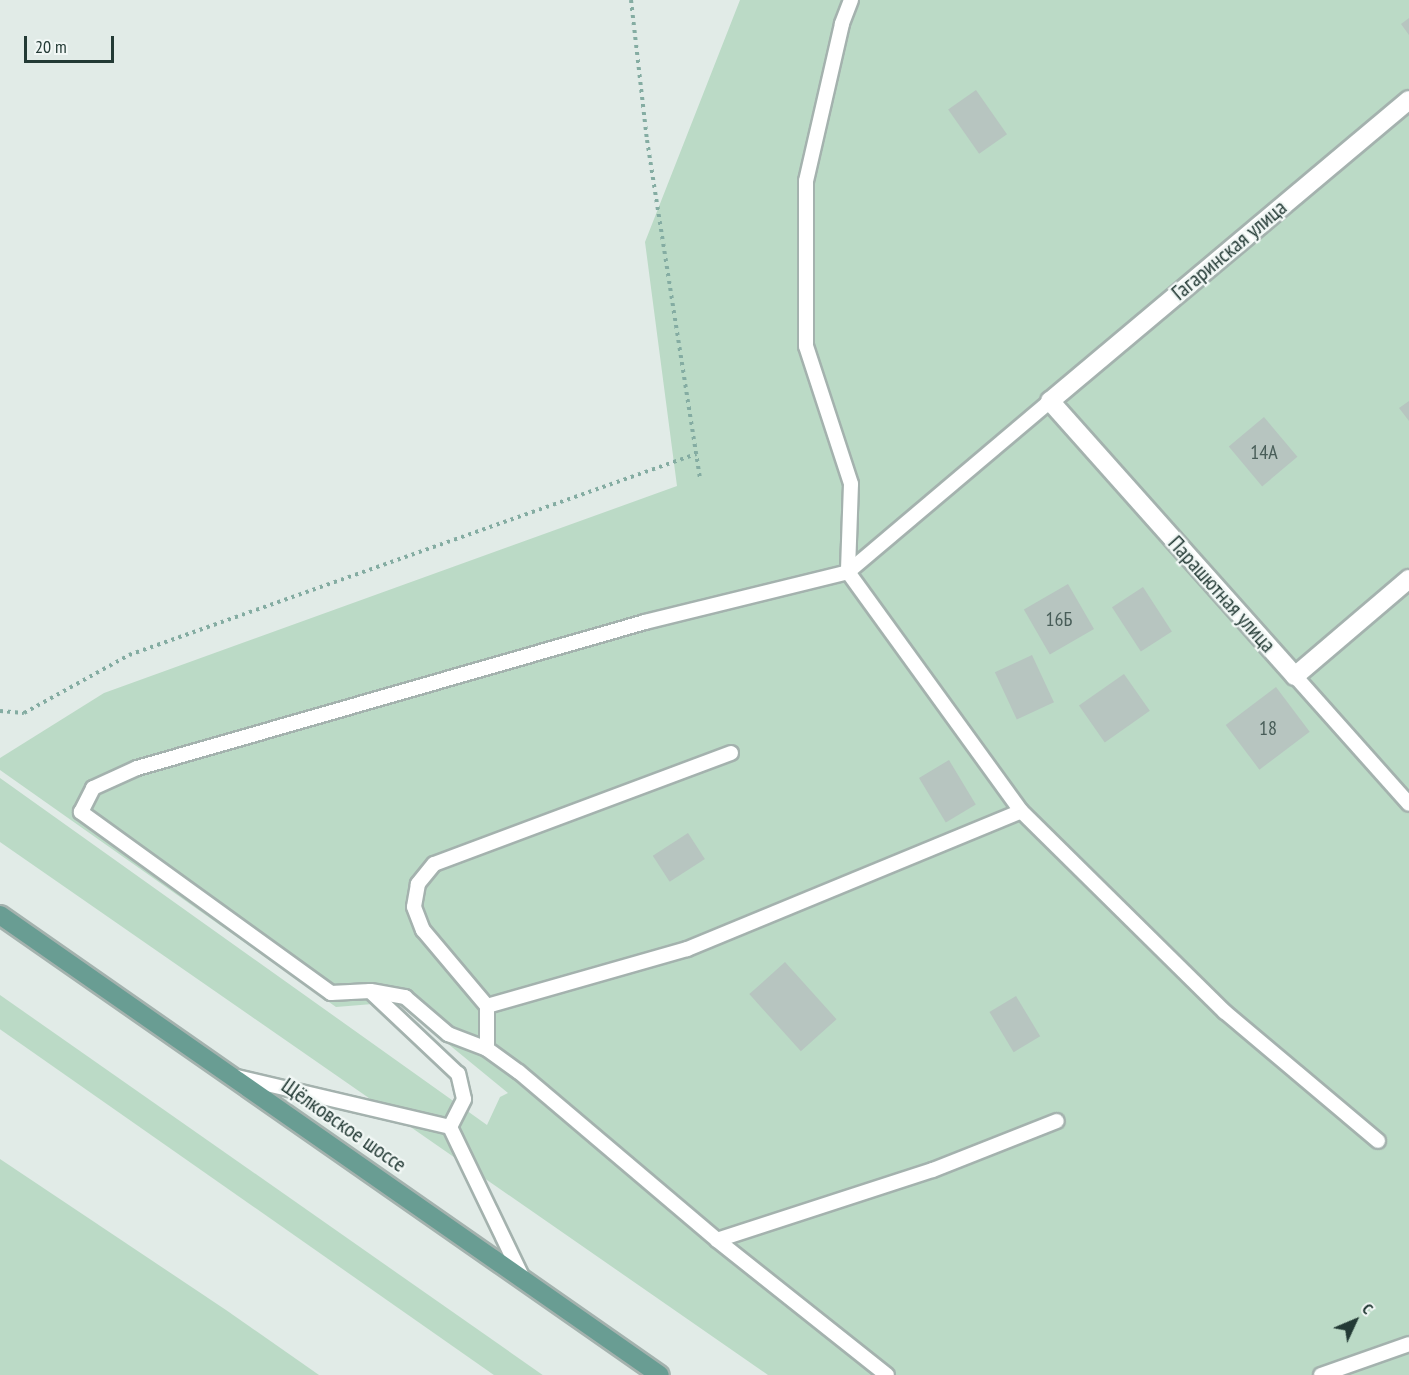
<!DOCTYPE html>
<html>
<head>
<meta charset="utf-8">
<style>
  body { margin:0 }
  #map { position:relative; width:1409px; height:1375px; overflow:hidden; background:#e1ebe7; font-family:"PT Sans Narrow",sans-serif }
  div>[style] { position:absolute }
  .green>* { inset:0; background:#bbdac6; transform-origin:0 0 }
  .building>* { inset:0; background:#b7c5c0; transform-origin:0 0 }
  .path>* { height:4px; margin-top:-2px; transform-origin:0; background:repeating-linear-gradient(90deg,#84aca2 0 3px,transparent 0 7.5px) }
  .roads { filter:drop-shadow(2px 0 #a4b2ae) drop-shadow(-2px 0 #a4b2ae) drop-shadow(0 2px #a4b2ae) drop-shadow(0 -2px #a4b2ae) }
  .lane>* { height:14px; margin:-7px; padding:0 7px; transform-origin:7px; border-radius:7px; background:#fff }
  .street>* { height:18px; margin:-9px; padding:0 9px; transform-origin:9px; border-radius:9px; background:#fff }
  .primary>* { height:18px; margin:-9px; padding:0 9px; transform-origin:9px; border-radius:9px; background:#699d93 }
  span { translate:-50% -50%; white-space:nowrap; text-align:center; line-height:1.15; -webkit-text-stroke:4.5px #f1f7f5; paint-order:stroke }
  .number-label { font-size:20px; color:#485d58 }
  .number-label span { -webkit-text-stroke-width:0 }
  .street-label { font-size:22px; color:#233a35 }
  .north { position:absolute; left:1325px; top:1291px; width:60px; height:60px; -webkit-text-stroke:4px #f1f7f5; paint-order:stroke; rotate:46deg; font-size:16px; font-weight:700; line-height:24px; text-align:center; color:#233a35 }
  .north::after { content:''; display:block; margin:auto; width:21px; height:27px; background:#233a35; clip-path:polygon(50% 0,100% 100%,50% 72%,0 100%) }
  .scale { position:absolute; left:24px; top:36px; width:90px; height:27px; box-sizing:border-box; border:3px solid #233a35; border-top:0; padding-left:8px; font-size:18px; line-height:21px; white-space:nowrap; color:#233a35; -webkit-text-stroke:4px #f1f7f5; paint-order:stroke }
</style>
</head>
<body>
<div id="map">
  <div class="green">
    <div style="clip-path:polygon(740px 0,1409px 0,1409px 1375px,768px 1375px,0 842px,0 778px,487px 1125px,500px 1097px,508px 1093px,397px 1002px,336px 1007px,0 770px,0 758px,104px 693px,677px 486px,645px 242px)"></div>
    <div style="left:0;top:995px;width:670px;height:28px;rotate:35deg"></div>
    <div style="clip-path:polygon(0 1159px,226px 1310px,319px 1375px,0 1375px)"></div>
  </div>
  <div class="building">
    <div style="clip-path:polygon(1409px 18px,1409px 35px,1401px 24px)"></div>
    <div style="left:976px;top:90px;width:54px;height:34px;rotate:55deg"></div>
    <div style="clip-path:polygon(1409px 401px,1409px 421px,1399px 408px)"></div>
    <div style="left:1264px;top:417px;width:52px;height:46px;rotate:50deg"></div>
    <div style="left:1068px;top:584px;width:52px;height:51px;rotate:60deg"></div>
    <div style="left:1143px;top:587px;width:53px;height:37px;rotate:57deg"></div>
    <div style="left:1032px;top:655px;width:52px;height:41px;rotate:65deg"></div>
    <div style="left:1124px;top:674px;width:45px;height:55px;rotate:55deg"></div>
    <div style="left:1276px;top:687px;width:56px;height:63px;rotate:53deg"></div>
    <div style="left:949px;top:760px;width:52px;height:35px;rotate:59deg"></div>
    <div style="left:688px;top:833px;width:31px;height:42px;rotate:57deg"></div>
    <div style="left:785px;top:962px;width:77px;height:48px;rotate:48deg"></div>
    <div style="left:1016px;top:996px;width:47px;height:31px;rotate:59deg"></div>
  </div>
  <div class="path">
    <div style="left:631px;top:0;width:141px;rotate:83.5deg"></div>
    <div style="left:647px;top:140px;width:342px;rotate:81.1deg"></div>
    <div style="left:0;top:711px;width:24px;rotate:5deg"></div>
    <div style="left:24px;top:713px;width:120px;rotate:-28.9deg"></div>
    <div style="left:129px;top:655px;width:602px;rotate:-19.52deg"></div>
  </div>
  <div class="roads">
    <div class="lane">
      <div style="left:851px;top:0;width:26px;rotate:111deg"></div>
      <div style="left:842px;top:24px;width:161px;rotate:102.9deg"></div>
      <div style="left:806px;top:181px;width:165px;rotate:90deg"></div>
      <div style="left:806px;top:346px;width:145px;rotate:71.9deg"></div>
      <div style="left:851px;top:484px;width:88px;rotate:92deg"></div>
      <div style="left:848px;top:572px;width:295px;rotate:54.1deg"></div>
      <div style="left:1021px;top:811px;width:286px;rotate:44.6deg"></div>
      <div style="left:1225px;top:1012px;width:200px;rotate:40.1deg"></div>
      <div style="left:1295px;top:676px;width:171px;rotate:48.3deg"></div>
      <div style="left:731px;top:753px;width:317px;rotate:159.5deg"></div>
      <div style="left:434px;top:864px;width:26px;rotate:129deg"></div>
      <div style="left:418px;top:884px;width:23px;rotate:100deg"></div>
      <div style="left:414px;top:907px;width:25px;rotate:69deg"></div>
      <div style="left:423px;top:930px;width:99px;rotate:49.9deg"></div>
      <div style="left:487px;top:1006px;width:208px;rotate:-15.9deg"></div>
      <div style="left:687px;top:949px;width:361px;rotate:-22.4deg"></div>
      <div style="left:371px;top:991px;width:35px;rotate:10deg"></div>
      <div style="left:405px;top:997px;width:57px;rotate:40.7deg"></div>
      <div style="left:448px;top:1034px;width:42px;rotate:21deg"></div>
      <div style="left:487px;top:1049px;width:39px;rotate:36deg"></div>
      <div style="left:519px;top:1072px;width:260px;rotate:40.3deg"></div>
      <div style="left:717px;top:1240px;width:217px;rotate:38.5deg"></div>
      <div style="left:487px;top:1049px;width:43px;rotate:-90deg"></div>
      <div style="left:237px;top:1077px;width:219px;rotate:13.2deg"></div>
      <div style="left:450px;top:1127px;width:31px;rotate:-63deg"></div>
      <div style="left:464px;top:1099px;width:26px;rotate:-103deg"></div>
      <div style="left:458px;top:1074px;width:121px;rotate:-136.7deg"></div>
      <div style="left:370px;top:991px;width:39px;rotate:177deg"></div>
      <div style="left:331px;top:993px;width:309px;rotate:-144.1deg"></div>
      <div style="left:81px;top:812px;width:27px;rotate:-63deg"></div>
      <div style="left:93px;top:788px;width:48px;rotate:-24.4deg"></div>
      <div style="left:137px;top:768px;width:529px;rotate:-16.03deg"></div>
      <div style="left:645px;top:622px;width:209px;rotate:-13.8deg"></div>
      <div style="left:848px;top:572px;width:265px;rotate:-40.2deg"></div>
      <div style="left:450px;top:1127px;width:169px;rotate:64.3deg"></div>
      <div style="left:717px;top:1240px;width:227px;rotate:-18deg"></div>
      <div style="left:933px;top:1170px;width:133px;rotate:-21.6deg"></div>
      <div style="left:1321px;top:1375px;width:93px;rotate:-19.4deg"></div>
    </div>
    <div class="street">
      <div style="left:1409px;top:100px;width:468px;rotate:140deg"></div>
      <div style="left:1050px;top:401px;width:368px;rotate:48.3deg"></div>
      <div style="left:1295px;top:676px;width:150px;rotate:-40.4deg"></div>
    </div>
    <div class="primary">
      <div style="left:0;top:915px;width:804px;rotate:34.88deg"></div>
    </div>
  </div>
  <div class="number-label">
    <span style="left:1264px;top:452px">14А</span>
    <span style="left:1059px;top:619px">16Б</span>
    <span style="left:1268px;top:728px">18</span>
  </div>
  <div class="street-label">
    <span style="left:1229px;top:250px;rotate:-40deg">Гагаринская улица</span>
    <span style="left:1222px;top:594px;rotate:48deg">Парашютная улица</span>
    <span style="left:344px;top:1125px;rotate:35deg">Щёлковское шоссе</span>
  </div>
  <div class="north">С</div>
  <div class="scale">20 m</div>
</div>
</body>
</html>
